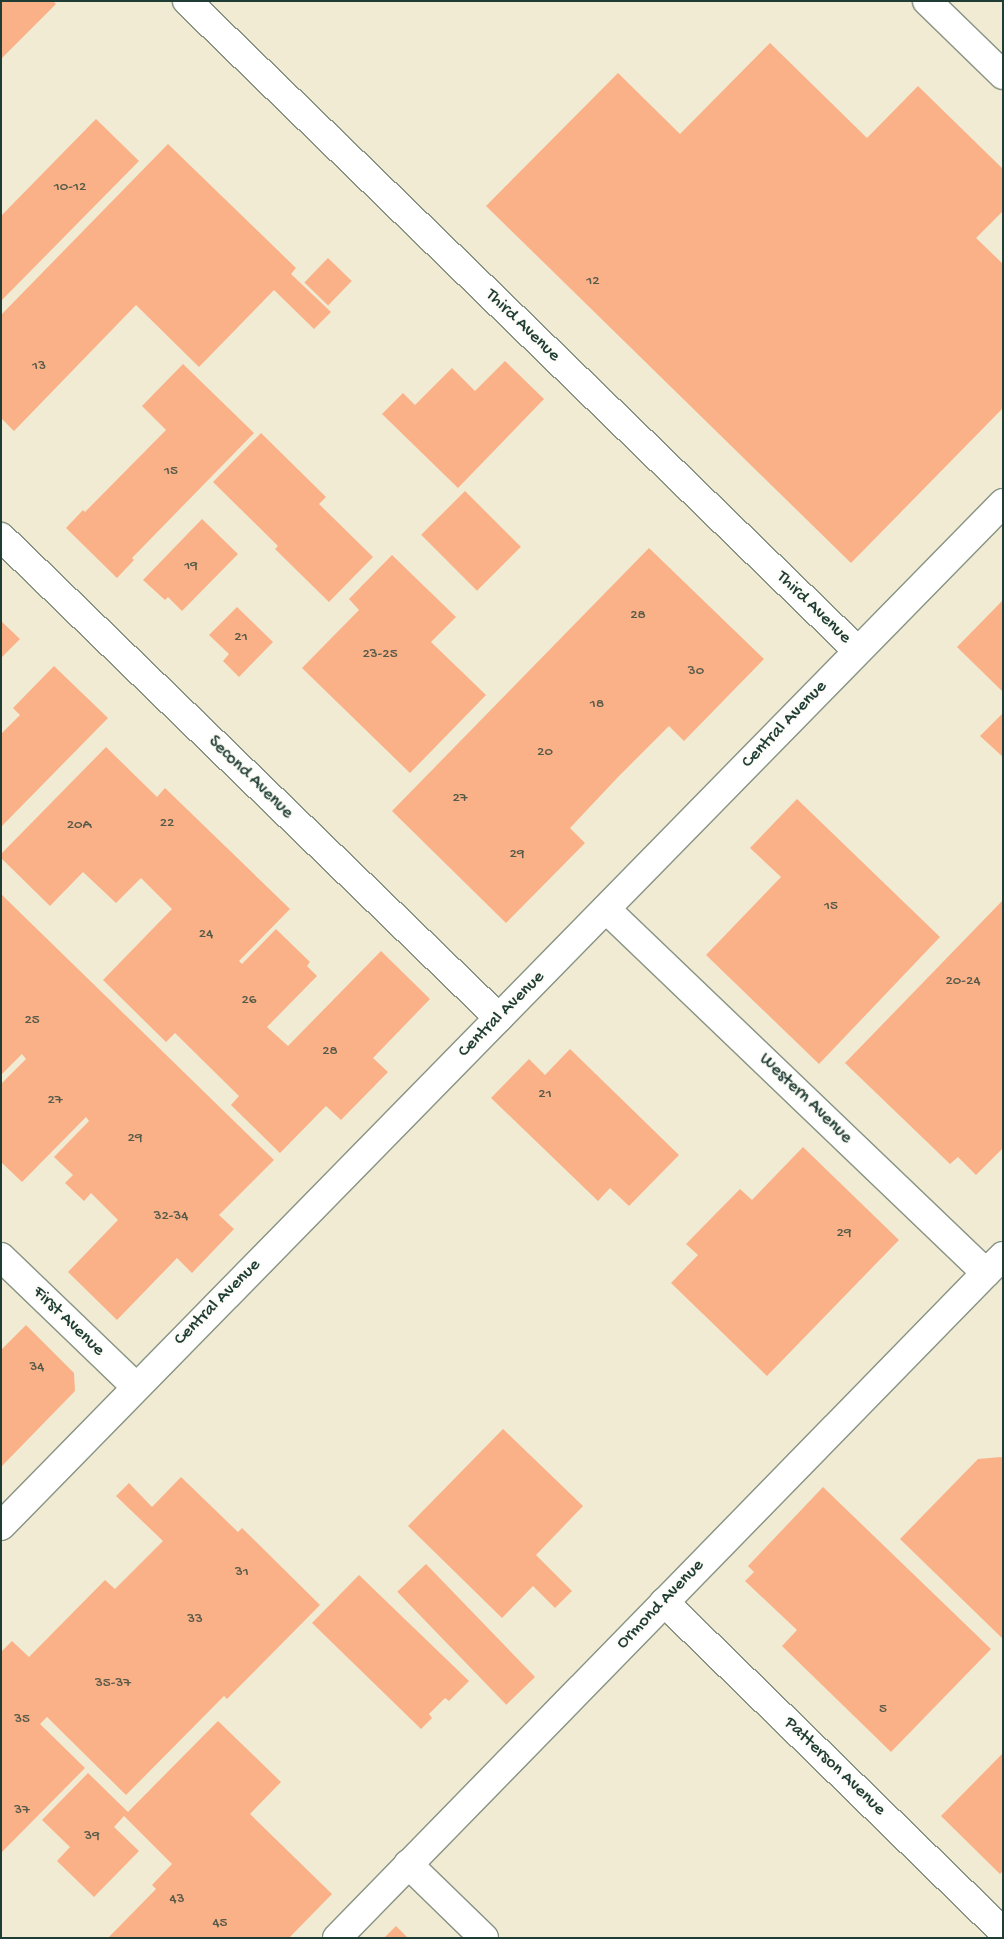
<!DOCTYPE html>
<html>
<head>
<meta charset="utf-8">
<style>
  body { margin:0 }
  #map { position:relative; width:1004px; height:1939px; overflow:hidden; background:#f1ebd4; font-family:"Gochi Hand",sans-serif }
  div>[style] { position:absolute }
  .building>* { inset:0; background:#fab188; transform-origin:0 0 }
  .roads { filter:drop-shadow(1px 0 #889484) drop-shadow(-1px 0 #889484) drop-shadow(0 1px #889484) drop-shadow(0 -1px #889484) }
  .minor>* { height:28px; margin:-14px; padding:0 14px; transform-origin:14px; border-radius:14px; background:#fff }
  span { translate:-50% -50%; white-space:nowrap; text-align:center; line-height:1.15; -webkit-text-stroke:4px #fdfcf7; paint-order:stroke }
  .number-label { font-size:15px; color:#565a49 }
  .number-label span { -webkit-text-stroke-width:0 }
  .street-label { font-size:18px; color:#1f3d34 }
  .frame { position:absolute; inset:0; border:2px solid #1f3d34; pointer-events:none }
</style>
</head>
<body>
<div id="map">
  <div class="building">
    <div style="clip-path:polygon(1px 1px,53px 1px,56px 4px,1px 59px)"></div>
    <div style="clip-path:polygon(770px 43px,867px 138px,918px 86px,1003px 169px,1003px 211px,976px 238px,1003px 264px,1003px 408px,851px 563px,486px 206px,618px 73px,680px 134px)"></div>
    <div style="clip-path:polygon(96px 119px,139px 161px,1px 301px,1px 216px)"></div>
    <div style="clip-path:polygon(168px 144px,296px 268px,291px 274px,331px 312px,314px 329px,274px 290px,199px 367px,136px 305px,14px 431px,1px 418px,1px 315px)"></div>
    <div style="left:328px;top:258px;width:33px;height:34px;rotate:44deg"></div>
    <div style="clip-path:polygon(505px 361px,544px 399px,458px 488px,382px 414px,403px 393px,415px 405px,452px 368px,475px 391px)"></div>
    <div style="clip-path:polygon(183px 364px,254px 433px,132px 558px,134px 560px,117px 578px,66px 528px,83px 510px,85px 512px,166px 430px,142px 406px)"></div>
    <div style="clip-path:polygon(261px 433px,326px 497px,319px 504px,373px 557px,329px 602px,275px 549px,278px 546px,213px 482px)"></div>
    <div style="left:465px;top:491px;width:79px;height:62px;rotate:45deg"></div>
    <div style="clip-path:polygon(202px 519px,238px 554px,182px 611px,168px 597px,165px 600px,143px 580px)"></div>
    <div style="clip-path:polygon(649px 548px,764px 659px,684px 741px,669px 726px,619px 776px,570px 828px,585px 843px,506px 923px,392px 811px)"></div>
    <div style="clip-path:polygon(392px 555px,456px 617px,431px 642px,486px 695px,410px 773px,302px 668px,359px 610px,349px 599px)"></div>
    <div style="clip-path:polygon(1003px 600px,1003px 692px,957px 647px)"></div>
    <div style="clip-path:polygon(237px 607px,273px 642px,239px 677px,223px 661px,229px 654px,209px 635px)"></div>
    <div style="clip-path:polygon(1px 621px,20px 639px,1px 658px)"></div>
    <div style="clip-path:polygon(54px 666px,108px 718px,1px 827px,1px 734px,20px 715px,13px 708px)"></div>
    <div style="clip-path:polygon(1003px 713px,1003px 757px,980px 736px)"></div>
    <div style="clip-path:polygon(106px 747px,157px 797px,165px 788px,290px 909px,239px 961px,242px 964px,276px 929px,310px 962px,307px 966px,317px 976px,267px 1027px,288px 1046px,381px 951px,430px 999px,373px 1058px,388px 1072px,341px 1120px,326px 1106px,280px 1153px,231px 1105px,239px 1096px,175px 1033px,166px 1042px,103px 980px,172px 909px,141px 878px,116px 903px,83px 872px,50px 906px,1px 858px,1px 854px)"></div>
    <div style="clip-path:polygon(797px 799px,940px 937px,819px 1064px,706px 955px,781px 877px,750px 848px)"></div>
    <div style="clip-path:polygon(1px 894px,274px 1160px,219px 1215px,234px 1229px,192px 1273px,177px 1258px,117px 1320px,68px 1272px,118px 1220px,91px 1193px,84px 1201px,65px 1183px,73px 1175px,54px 1157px,89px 1121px,86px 1117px,22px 1182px,1px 1162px,1px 1084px,26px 1059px,22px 1054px,1px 1075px)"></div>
    <div style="clip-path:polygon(1003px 900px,1003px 1148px,976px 1175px,958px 1157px,950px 1164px,845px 1063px)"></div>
    <div style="clip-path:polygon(570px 1049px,679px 1155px,629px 1206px,610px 1188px,598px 1201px,491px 1098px,529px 1059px,545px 1075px)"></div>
    <div style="clip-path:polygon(803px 1147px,899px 1240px,767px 1376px,671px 1283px,698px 1255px,686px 1244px,740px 1189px,752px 1200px)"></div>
    <div style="clip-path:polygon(26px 1325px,74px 1373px,75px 1391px,1px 1467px,1px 1350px)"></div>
    <div style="clip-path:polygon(503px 1429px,583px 1506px,536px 1555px,572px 1591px,555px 1608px,533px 1586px,502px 1618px,408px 1526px)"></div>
    <div style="clip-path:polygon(1001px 1457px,1003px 1459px,1003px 1639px,900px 1539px,978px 1459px)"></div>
    <div style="clip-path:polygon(181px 1477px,238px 1532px,242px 1528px,320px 1605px,227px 1699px,224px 1696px,126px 1795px,47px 1717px,40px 1724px,85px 1768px,1px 1853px,1px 1652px,12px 1641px,29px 1657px,105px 1580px,115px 1589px,163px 1541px,116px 1496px,129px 1483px,152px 1507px)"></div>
    <div style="clip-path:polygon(823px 1487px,991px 1649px,891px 1752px,782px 1646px,797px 1630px,745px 1581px,754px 1572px,748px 1566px)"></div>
    <div style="left:426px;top:1564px;width:157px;height:40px;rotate:46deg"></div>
    <div style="clip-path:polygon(359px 1575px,469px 1681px,449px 1701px,445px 1698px,429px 1714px,432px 1718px,421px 1729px,312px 1623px)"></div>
    <div style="clip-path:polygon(218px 1721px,281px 1782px,250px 1814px,332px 1894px,289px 1938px,108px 1938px,156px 1889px,152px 1885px,172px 1864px,124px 1816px,114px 1827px,139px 1851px,94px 1897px,57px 1861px,70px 1847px,42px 1820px,88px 1773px,128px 1812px)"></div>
    <div style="clip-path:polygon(1003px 1753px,1003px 1871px,1000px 1874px,941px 1816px)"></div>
    <div style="clip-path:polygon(396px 1926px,408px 1938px,384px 1938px)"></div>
  </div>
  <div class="roads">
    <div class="minor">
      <div style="left:187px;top:1px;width:934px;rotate:44.09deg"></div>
      <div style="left:927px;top:1px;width:106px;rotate:44.2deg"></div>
      <div style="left:1px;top:537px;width:692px;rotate:44.01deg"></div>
      <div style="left:606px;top:909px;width:526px;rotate:43.77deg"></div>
      <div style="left:986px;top:1273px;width:24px;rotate:-45deg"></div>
      <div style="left:1px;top:1257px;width:187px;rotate:43.9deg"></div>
      <div style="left:1px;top:1526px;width:1432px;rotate:-45.59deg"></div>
      <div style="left:664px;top:1602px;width:473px;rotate:44.2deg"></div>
      <div style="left:408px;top:1864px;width:106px;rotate:44.2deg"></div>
      <div style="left:337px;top:1938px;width:929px;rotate:-45.7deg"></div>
    </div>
  </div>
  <div class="number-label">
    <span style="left:70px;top:188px">10-12</span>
    <span style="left:593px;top:282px">12</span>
    <span style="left:39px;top:367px">13</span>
    <span style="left:171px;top:472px">15</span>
    <span style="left:191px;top:567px">19</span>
    <span style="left:638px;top:616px">28</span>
    <span style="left:241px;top:638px">21</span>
    <span style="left:380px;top:655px">23-25</span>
    <span style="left:696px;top:672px">30</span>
    <span style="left:597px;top:705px">18</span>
    <span style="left:545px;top:753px">20</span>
    <span style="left:460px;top:799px">27</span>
    <span style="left:167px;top:824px">22</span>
    <span style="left:79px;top:826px">20A</span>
    <span style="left:517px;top:855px">29</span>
    <span style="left:831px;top:907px">15</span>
    <span style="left:206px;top:935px">24</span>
    <span style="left:963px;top:982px">20-24</span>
    <span style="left:249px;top:1001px">26</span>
    <span style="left:32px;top:1021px">25</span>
    <span style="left:330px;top:1052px">28</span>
    <span style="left:545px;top:1095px">21</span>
    <span style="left:55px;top:1101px">27</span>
    <span style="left:135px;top:1139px">29</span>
    <span style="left:171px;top:1217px">32-34</span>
    <span style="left:844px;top:1234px">29</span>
    <span style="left:37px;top:1368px">34</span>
    <span style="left:242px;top:1573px">31</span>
    <span style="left:195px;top:1620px">33</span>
    <span style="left:113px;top:1684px">35-37</span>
    <span style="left:883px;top:1710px">5</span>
    <span style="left:22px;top:1720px">35</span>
    <span style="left:22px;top:1811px">37</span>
    <span style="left:92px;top:1837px">39</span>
    <span style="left:177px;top:1900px">43</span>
    <span style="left:220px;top:1924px">45</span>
  </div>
  <div class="street-label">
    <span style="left:522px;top:326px;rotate:44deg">Third Avenue</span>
    <span style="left:813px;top:608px;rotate:44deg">Third Avenue</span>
    <span style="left:785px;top:725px;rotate:-46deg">Central Avenue</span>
    <span style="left:250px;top:778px;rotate:44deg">Second Avenue</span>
    <span style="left:502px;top:1015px;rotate:-45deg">Central Avenue</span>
    <span style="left:805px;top:1099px;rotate:44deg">Western Avenue</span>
    <span style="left:218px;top:1303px;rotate:-45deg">Central Avenue</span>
    <span style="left:68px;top:1322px;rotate:44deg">First Avenue</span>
    <span style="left:661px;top:1605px;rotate:-46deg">Ormond Avenue</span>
    <span style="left:834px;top:1767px;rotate:44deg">Patterson Avenue</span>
  </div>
  <div class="frame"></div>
</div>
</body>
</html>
